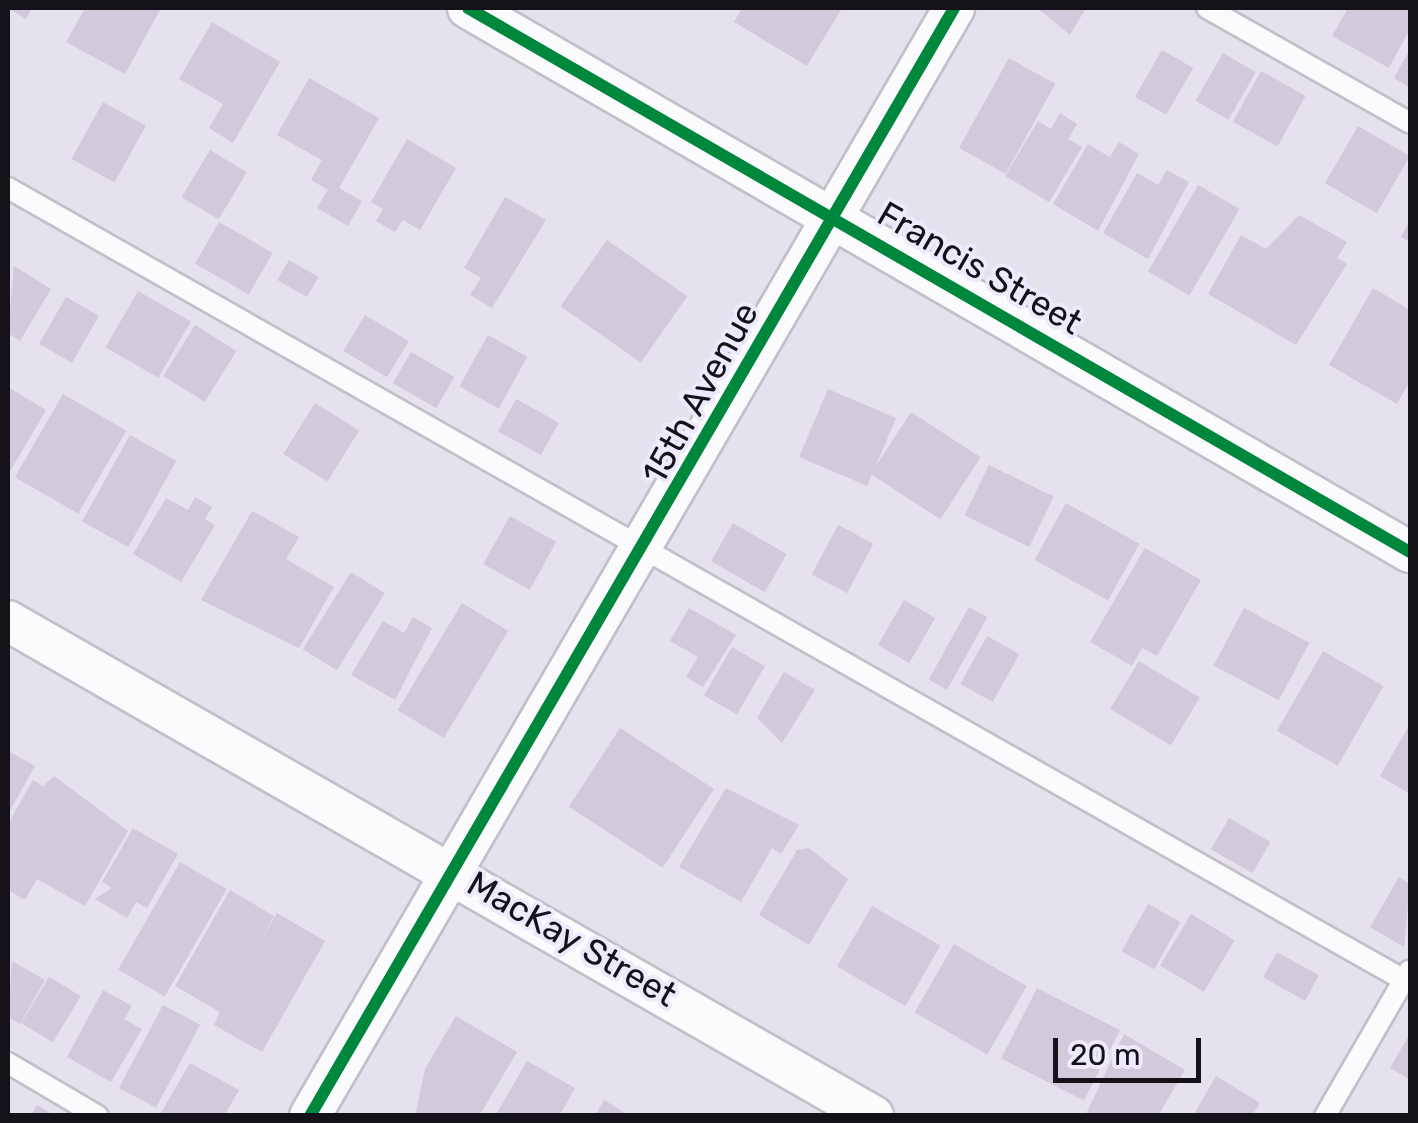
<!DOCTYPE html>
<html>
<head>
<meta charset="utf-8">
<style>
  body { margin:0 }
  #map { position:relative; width:1418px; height:1123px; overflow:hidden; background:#e5e1ed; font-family:Rubik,sans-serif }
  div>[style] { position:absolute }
  .building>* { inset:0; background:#d0cada; transform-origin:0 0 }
  .roads { filter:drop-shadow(2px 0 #c3bfca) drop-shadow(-2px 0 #c3bfca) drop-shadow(0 2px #c3bfca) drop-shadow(0 -2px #c3bfca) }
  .lane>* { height:20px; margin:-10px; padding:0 10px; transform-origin:10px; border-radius:10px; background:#fbfafc }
  .street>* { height:40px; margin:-20px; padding:0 20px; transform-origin:20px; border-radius:20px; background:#fbfafc }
  .cycleway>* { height:12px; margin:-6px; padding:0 6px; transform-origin:6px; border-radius:6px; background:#00873e }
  span { translate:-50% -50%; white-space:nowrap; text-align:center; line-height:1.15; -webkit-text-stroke:8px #efe9fd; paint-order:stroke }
  .street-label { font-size:35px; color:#141119 }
  .frame { position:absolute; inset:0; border:10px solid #141119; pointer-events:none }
  .scale { position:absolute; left:1053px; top:1038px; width:148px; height:45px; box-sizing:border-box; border:5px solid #141119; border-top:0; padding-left:12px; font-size:30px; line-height:35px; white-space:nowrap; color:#141119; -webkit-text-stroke:8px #efe9fd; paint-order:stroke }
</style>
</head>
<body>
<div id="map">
  <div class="building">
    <div style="clip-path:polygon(8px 8px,32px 8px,26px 19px)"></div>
    <div style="clip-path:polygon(85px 8px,161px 8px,125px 74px,66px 42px)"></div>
    <div style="clip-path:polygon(742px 8px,842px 8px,807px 66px,734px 22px)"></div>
    <div style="clip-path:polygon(1037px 8px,1086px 8px,1070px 35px)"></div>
    <div style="clip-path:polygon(1348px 8px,1410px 8px,1410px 29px,1389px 68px,1332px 36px)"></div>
    <div style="clip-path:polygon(212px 22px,280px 62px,233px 143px,209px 128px,223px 104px,179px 79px)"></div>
    <div style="clip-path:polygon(1410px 49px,1410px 88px,1394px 78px)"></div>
    <div style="left:1162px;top:50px;width:36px;height:54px;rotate:30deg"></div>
    <div style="left:1223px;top:53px;width:38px;height:55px;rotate:30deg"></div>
    <div style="left:1009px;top:58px;width:53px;height:103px;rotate:29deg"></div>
    <div style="left:1261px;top:71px;width:51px;height:58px;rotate:29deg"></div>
    <div style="clip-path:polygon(309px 78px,379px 118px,339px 188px,362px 201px,348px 226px,317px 208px,328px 190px,311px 180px,322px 160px,277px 135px)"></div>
    <div style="left:103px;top:102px;width:49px;height:65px;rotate:29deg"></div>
    <div style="clip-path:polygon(1060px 113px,1077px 124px,1068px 139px,1082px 147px,1049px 202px,1005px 176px,1038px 121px,1051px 129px)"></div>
    <div style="left:1358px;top:126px;width:60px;height:66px;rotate:30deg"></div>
    <div style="clip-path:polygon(407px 139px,456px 168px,420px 230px,403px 220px,395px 232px,376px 221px,383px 209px,371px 202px)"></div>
    <div style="clip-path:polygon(1119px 142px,1139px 154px,1098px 231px,1053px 204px,1088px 144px,1110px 157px)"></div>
    <div style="left:210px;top:150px;width:43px;height:55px;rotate:31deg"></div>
    <div style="clip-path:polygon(1167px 170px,1189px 182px,1148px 259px,1103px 233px,1137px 173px,1158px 185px)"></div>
    <div style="left:1198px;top:185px;width:48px;height:100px;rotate:30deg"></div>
    <div style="clip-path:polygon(505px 197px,546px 220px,492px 308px,470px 295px,481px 278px,464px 268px)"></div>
    <div style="clip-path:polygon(1299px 215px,1347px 242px,1337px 258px,1347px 264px,1296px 345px,1208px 294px,1241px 235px,1266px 249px)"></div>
    <div style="clip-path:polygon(1410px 220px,1410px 242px,1401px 237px)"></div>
    <div style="left:219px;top:222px;width:62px;height:48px;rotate:30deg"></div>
    <div style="left:607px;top:240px;width:98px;height:81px;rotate:35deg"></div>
    <div style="left:289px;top:260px;width:34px;height:23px;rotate:30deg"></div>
    <div style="clip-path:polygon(14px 266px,51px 289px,20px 341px,8px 333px)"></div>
    <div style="clip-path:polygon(1373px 288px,1410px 310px,1410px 381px,1397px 404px,1329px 365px)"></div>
    <div style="left:138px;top:291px;width:61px;height:65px;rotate:30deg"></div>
    <div style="left:66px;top:297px;width:38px;height:54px;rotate:30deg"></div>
    <div style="left:365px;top:315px;width:51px;height:42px;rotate:31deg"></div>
    <div style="left:195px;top:325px;width:49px;height:60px;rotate:32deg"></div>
    <div style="left:488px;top:335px;width:45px;height:59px;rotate:29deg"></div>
    <div style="left:411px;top:352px;width:50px;height:36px;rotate:30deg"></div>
    <div style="clip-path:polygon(8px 387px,46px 410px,8px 475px)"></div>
    <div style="left:828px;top:389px;width:74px;height:74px;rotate:23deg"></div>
    <div style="left:63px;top:394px;width:73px;height:96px;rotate:30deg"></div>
    <div style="left:516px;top:399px;width:49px;height:37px;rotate:29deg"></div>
    <div style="left:315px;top:403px;width:52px;height:60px;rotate:32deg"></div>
    <div style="left:911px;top:412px;width:83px;height:74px;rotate:33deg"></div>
    <div style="left:130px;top:435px;width:53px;height:99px;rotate:29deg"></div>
    <div style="left:989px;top:465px;width:72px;height:56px;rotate:26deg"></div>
    <div style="clip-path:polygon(195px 497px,212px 507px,205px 519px,215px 525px,181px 582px,133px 554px,166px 498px,188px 510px)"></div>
    <div style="left:1066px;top:503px;width:84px;height:65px;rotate:29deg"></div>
    <div style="clip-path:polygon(252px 511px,299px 537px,286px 559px,334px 587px,299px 648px,201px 600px)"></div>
    <div style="left:510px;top:516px;width:53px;height:55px;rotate:29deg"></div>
    <div style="left:733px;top:523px;width:62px;height:44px;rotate:30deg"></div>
    <div style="left:838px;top:525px;width:40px;height:56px;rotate:28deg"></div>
    <div style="clip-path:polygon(1145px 548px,1201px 580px,1157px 656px,1142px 648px,1132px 666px,1090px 642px)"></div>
    <div style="left:351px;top:572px;width:40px;height:91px;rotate:32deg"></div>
    <div style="left:904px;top:600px;width:36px;height:52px;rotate:30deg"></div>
    <div style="left:462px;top:603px;width:54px;height:125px;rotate:31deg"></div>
    <div style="left:969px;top:607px;width:21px;height:83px;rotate:29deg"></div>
    <div style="clip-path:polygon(689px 608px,736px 635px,703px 687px,686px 677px,698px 657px,670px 641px)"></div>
    <div style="left:1244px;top:608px;width:74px;height:65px;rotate:28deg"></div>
    <div style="clip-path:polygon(413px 617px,432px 628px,395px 700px,351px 675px,383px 621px,404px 633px)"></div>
    <div style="left:987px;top:636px;width:37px;height:55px;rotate:29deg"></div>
    <div style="left:732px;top:647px;width:38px;height:56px;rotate:30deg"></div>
    <div style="left:1323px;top:651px;width:70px;height:92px;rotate:30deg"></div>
    <div style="left:1139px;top:661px;width:71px;height:56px;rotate:31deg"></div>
    <div style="clip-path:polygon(784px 672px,815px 690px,782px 743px,757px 718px)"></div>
    <div style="clip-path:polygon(1410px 724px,1410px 794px,1380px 776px)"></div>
    <div style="left:620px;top:728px;width:112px;height:94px;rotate:33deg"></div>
    <div style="clip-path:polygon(8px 751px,35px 766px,8px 814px)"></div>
    <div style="clip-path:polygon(54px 776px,128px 831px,85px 906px,37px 879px,25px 900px,8px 890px,8px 824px,33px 780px,43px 786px)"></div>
    <div style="clip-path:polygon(726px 788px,799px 825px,781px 854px,772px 848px,741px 902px,679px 867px)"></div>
    <div style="left:1229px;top:818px;width:48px;height:36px;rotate:30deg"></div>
    <div style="clip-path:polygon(133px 828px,178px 854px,147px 908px,136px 902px,127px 918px,95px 899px,112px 888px,102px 882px)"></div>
    <div style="clip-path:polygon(809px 848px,848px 879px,809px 945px,759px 915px,797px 850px)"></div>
    <div style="left:180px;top:862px;width:54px;height:124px;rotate:30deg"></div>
    <div style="clip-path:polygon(1399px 877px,1410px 884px,1404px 947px,1370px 927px)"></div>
    <div style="clip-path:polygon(230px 890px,274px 916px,260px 942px,277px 913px,325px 941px,262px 1052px,214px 1025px,220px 1012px,175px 986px)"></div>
    <div style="left:1148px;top:904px;width:37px;height:54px;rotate:29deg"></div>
    <div style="left:872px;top:906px;width:79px;height:70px;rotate:30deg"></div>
    <div style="left:1191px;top:914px;width:51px;height:60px;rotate:31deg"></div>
    <div style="left:954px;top:944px;width:84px;height:79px;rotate:30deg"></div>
    <div style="left:1277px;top:952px;width:48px;height:29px;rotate:29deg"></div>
    <div style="clip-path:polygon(12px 961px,45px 980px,20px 1024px,8px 1017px)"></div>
    <div style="left:49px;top:977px;width:37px;height:54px;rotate:31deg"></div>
    <div style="left:1037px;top:988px;width:93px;height:79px;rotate:27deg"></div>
    <div style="clip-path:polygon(103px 990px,132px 1006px,124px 1019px,142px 1029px,111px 1082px,67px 1057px)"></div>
    <div style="left:163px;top:1005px;width:42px;height:94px;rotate:28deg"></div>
    <div style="clip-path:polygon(456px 1016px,517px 1052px,479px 1116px,415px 1116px,425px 1069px)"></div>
    <div style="clip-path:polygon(1410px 1033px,1410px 1080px,1390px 1068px)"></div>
    <div style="clip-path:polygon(1124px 1034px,1185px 1070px,1158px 1116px,1085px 1116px)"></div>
    <div style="clip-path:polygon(527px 1061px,575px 1088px,559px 1116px,495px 1116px)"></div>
    <div style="clip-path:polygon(190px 1063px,239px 1090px,224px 1116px,159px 1116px)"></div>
    <div style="clip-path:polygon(1216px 1076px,1260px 1103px,1252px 1116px,1193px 1116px)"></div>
    <div style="clip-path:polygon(604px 1100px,630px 1116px,595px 1116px)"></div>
    <div style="clip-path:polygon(37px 1105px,55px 1116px,30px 1116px)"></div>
  </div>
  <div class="roads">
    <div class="lane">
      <div style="left:1207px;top:8px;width:233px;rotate:29.5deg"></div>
      <div style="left:8px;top:188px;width:1605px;rotate:29.57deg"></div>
      <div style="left:8px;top:1063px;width:104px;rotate:30.5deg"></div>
      <div style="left:1325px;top:1116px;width:168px;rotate:-59.9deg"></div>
    </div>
    <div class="street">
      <div style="left:468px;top:8px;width:1088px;rotate:30.01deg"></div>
      <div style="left:8px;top:621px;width:997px;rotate:29.78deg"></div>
      <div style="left:310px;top:1116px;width:1282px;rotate:-59.83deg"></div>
    </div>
  </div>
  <div class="cycleway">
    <div style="left:468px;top:8px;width:1088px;rotate:30.01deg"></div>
    <div style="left:310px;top:1116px;width:1282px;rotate:-59.83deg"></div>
  </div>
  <div class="street-label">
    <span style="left:980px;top:268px;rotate:30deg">Francis Street</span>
    <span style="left:700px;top:393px;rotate:-61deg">15th Avenue</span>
    <span style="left:572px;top:939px;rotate:30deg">MacKay Street</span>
  </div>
  <div class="frame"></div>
  <div class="scale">20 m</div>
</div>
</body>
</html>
